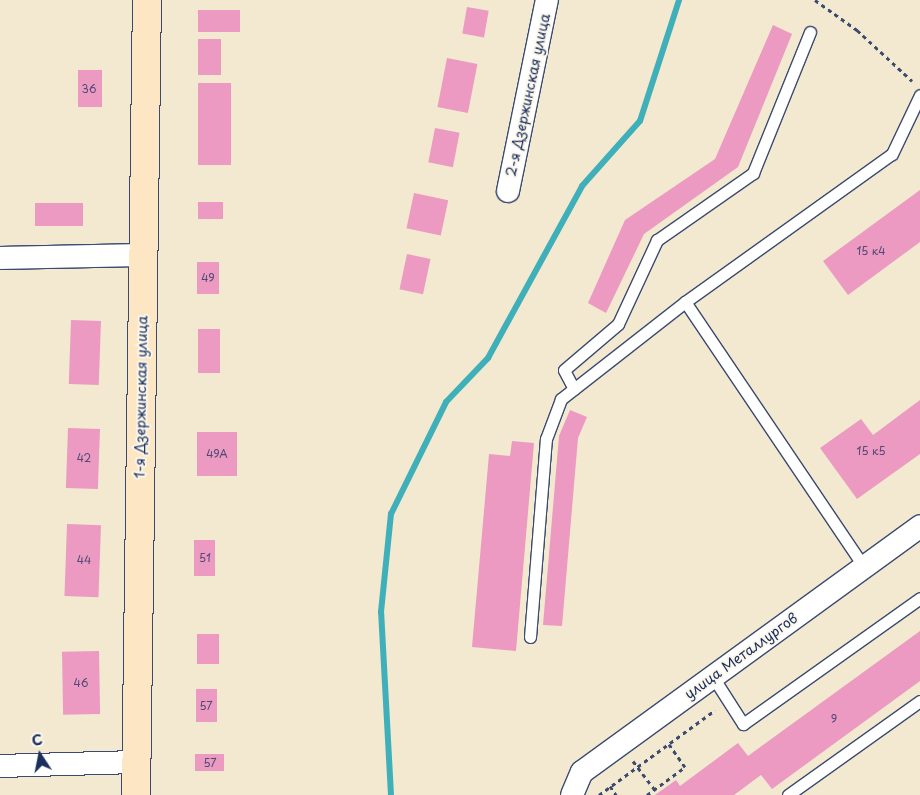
<!DOCTYPE html>
<html>
<head>
<meta charset="utf-8">
<style>
  body { margin:0 }
  #map { position:relative; width:920px; height:795px; overflow:hidden; background:#f2e9d0; font-family:"Playpen Sans",sans-serif }
  div>[style] { position:absolute }
  .stream>* { height:6px; margin:-3px; padding:0 3px; transform-origin:3px; border-radius:3px; background:#3fafb9 }
  .building>* { inset:0; background:#ec9ac1; transform-origin:0 0 }
  .path>* { height:3px; margin-top:-1.5px; transform-origin:0; background:repeating-linear-gradient(90deg,#3b4b6f 0 4px,transparent 0 8px) }
  .roads { filter:drop-shadow(1px 0 #3b4b6f) drop-shadow(-1px 0 #3b4b6f) drop-shadow(0 1px #3b4b6f) drop-shadow(0 -1px #3b4b6f) }
  .lane>* { height:11px; margin:-5.5px; padding:0 5.5px; transform-origin:5.5px; border-radius:5.5px; background:#fff }
  .street>* { height:22px; margin:-11px; padding:0 11px; transform-origin:11px; border-radius:11px; background:#fff }
  .secondary>* { height:28px; margin:-14px; padding:0 14px; transform-origin:14px; border-radius:14px; background:#fce6c4 }
  span { translate:-50% -50%; white-space:nowrap; text-align:center; line-height:1.15; -webkit-text-stroke:4px #fbf7ec; paint-order:stroke }
  .number-label { font-size:11px; color:#4f4a77 }
  .number-label span { -webkit-text-stroke-width:0 }
  .street-label { font-size:14px; color:#1b2f5e }
  .north { position:absolute; left:15px; top:730px; width:50px; height:50px; -webkit-text-stroke:4px #fbf7ec; paint-order:stroke; rotate:349deg; font-size:14px; font-weight:700; line-height:20px; text-align:center; color:#1b2f5e }
  .north::after { content:''; display:block; margin:auto; width:18px; height:22px; background:#1b2f5e; clip-path:polygon(50% 0,100% 100%,50% 72%,0 100%) }
</style>
</head>
<body>
<div id="map">
  <div class="stream">
    <div style="left:391px;top:795px;width:183px;rotate:-93.1deg"></div>
    <div style="left:381px;top:612px;width:99px;rotate:-84.2deg"></div>
    <div style="left:391px;top:514px;width:125px;rotate:-63.8deg"></div>
    <div style="left:446px;top:402px;width:61px;rotate:-46.3deg"></div>
    <div style="left:488px;top:358px;width:196px;rotate:-61.3deg"></div>
    <div style="left:582px;top:186px;width:87px;rotate:-48.3deg"></div>
    <div style="left:640px;top:121px;width:127px;rotate:-72.1deg"></div>
  </div>
  <div class="building">
    <div style="left:467px;top:7px;width:22px;height:27px;rotate:10deg"></div>
    <div style="left:198px;top:10px;width:42px;height:22px"></div>
    <div style="clip-path:polygon(773px 25px,792px 34px,738px 167px,644px 234px,606px 313px,588px 303px,625px 220px,715px 159px)"></div>
    <div style="left:198px;top:39px;width:23px;height:36px"></div>
    <div style="left:447px;top:58px;width:31px;height:50px;rotate:11deg"></div>
    <div style="left:78px;top:70px;width:24px;height:37px"></div>
    <div style="left:198px;top:83px;width:33px;height:82px"></div>
    <div style="left:435px;top:128px;width:25px;height:35px;rotate:11deg"></div>
    <div style="clip-path:polygon(920px 190px,920px 242px,848px 295px,823px 261px)"></div>
    <div style="left:414px;top:193px;width:35px;height:36px;rotate:12deg"></div>
    <div style="left:198px;top:202px;width:25px;height:17px"></div>
    <div style="left:83px;top:203px;width:23px;height:48px;rotate:90deg"></div>
    <div style="left:407px;top:254px;width:24px;height:36px;rotate:12deg"></div>
    <div style="left:197px;top:262px;width:22px;height:32px"></div>
    <div style="left:71px;top:320px;width:30px;height:64px;rotate:2deg"></div>
    <div style="left:198px;top:329px;width:22px;height:44px"></div>
    <div style="clip-path:polygon(920px 400px,920px 454px,857px 499px,820px 448px,861px 419px,873px 435px)"></div>
    <div style="clip-path:polygon(570px 410px,587px 417px,578px 438px,562px 626px,543px 625px,559px 436px)"></div>
    <div style="left:68px;top:428px;width:32px;height:60px;rotate:2deg"></div>
    <div style="left:197px;top:432px;width:40px;height:44px"></div>
    <div style="clip-path:polygon(512px 441px,534px 443px,516px 651px,472px 647px,489px 454px,510px 456px)"></div>
    <div style="left:67px;top:524px;width:34px;height:72px;rotate:2deg"></div>
    <div style="left:194px;top:540px;width:21px;height:36px"></div>
    <div style="clip-path:polygon(920px 631px,920px 681px,772px 789px,761px 775px,734px 795px,655px 795px,676px 780px,680px 786px,738px 743px,748px 756px)"></div>
    <div style="left:197px;top:634px;width:22px;height:30px"></div>
    <div style="left:99px;top:651px;width:63px;height:37px;rotate:89deg"></div>
    <div style="left:196px;top:689px;width:21px;height:33px"></div>
    <div style="left:195px;top:754px;width:29px;height:17px"></div>
  </div>
  <div class="path">
    <div style="left:815px;top:0;width:52px;rotate:35.5deg"></div>
    <div style="left:857px;top:30px;width:75px;rotate:42.8deg"></div>
    <div style="left:633px;top:761px;width:35px;rotate:53deg"></div>
    <div style="left:610px;top:786px;width:11px;rotate:56deg"></div>
    <div style="left:599px;top:795px;width:144px;rotate:-36.2deg"></div>
    <div style="left:647px;top:795px;width:47px;rotate:-36.4deg"></div>
    <div style="left:685px;top:767px;width:28px;rotate:-125deg"></div>
  </div>
  <div class="roads">
    <div class="lane">
      <div style="left:574px;top:389px;width:21px;rotate:-118deg"></div>
      <div style="left:564px;top:370px;width:71px;rotate:-40.4deg"></div>
      <div style="left:618px;top:324px;width:93px;rotate:-65.1deg"></div>
      <div style="left:657px;top:240px;width:117px;rotate:-34.9deg"></div>
      <div style="left:753px;top:173px;width:152px;rotate:-68deg"></div>
      <div style="left:864px;top:567px;width:320px;rotate:-124deg"></div>
      <div style="left:685px;top:302px;width:254px;rotate:-35.6deg"></div>
      <div style="left:892px;top:154px;width:65px;rotate:-64.6deg"></div>
      <div style="left:530px;top:637px;width:199px;rotate:-85.4deg"></div>
      <div style="left:546px;top:439px;width:43px;rotate:-69.4deg"></div>
      <div style="left:561px;top:399px;width:157px;rotate:-38deg"></div>
      <div style="left:713px;top:677px;width:56px;rotate:57.4deg"></div>
      <div style="left:743px;top:724px;width:217px;rotate:-35.4deg"></div>
      <div style="left:788px;top:795px;width:162px;rotate:-35.5deg"></div>
    </div>
    <div class="street">
      <div style="left:508px;top:191px;width:195px;rotate:-78.5deg"></div>
      <div style="left:0;top:258px;width:142px;rotate:-1.2deg"></div>
      <div style="left:0;top:766px;width:137px;rotate:-1.7deg"></div>
      <div style="left:572px;top:795px;width:25px;rotate:-67deg"></div>
      <div style="left:582px;top:772px;width:418px;rotate:-36deg"></div>
    </div>
    <div class="secondary">
      <div style="left:136px;top:795px;width:795px;rotate:-89.21deg"></div>
    </div>
  </div>
  <div class="number-label">
    <span style="left:89px;top:89px">36</span>
    <span style="left:871px;top:251px">15 к4</span>
    <span style="left:208px;top:278px">49</span>
    <span style="left:871px;top:451px">15 к5</span>
    <span style="left:217px;top:454px">49А</span>
    <span style="left:84px;top:458px">42</span>
    <span style="left:205px;top:558px">51</span>
    <span style="left:84px;top:560px">44</span>
    <span style="left:81px;top:683px">46</span>
    <span style="left:206px;top:706px">57</span>
    <span style="left:834px;top:719px">9</span>
    <span style="left:210px;top:763px">57</span>
  </div>
  <div class="street-label">
    <span style="left:528px;top:95px;rotate:-78deg">2-я Дзержинская улица</span>
    <span style="left:141px;top:397px;rotate:-89deg">1-я Дзержинская улица</span>
    <span style="left:741px;top:656px;rotate:-36deg">улица Металлургов</span>
  </div>
  <div class="north">С</div>
</div>
</body>
</html>
